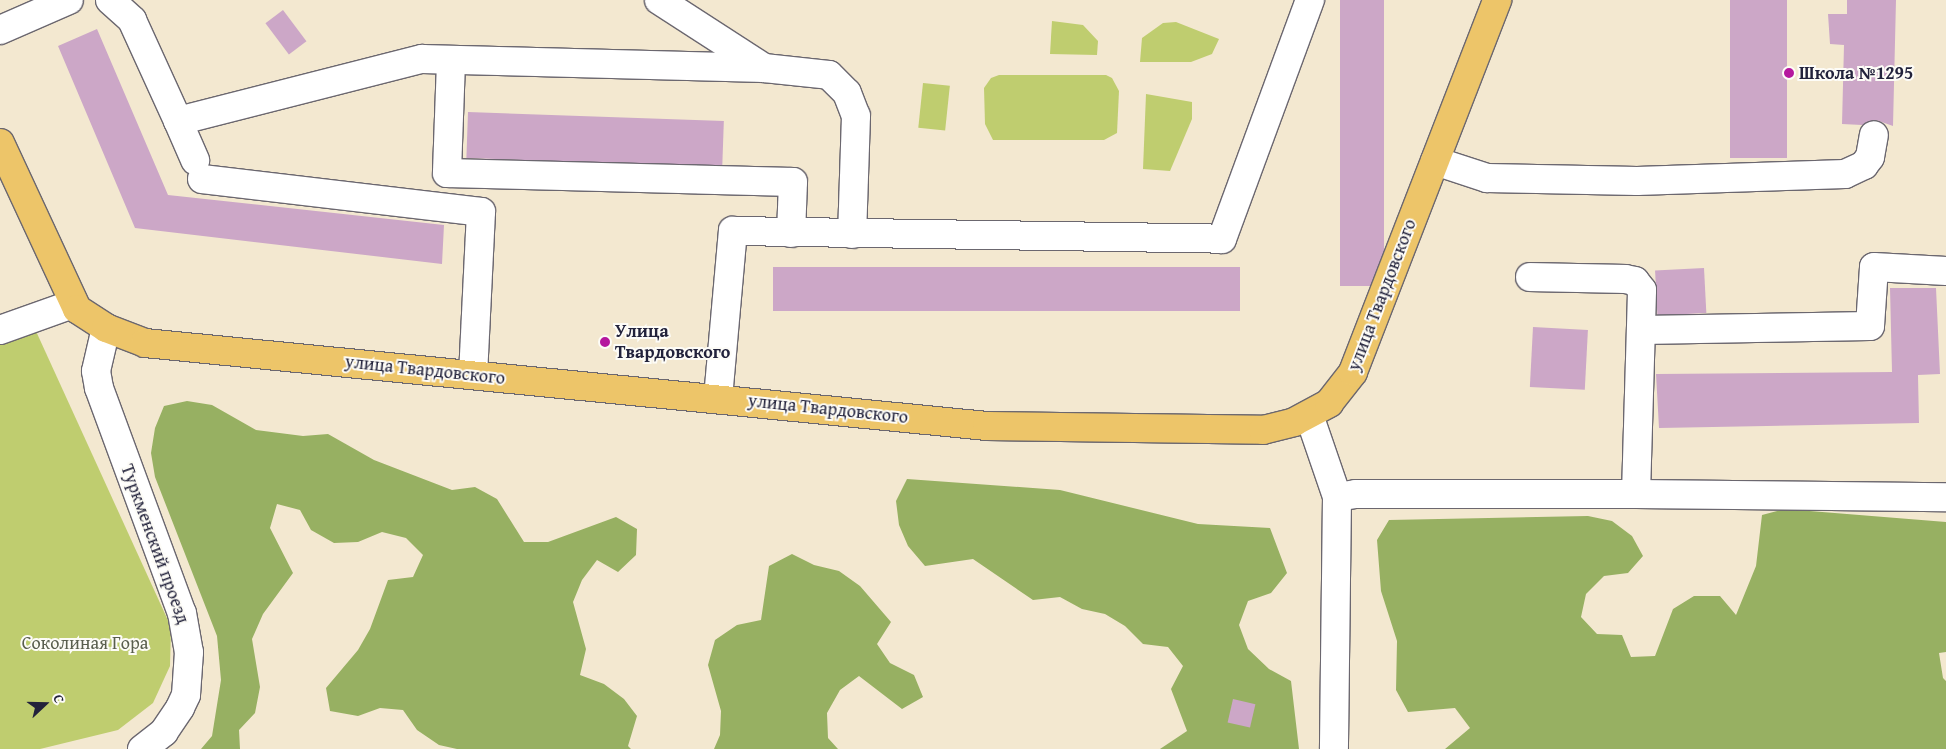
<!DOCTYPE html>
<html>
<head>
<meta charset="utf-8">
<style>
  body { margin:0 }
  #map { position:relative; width:1946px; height:749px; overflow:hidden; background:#f3e8d0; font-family:"Gentium Book Plus",serif }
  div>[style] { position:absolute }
  .green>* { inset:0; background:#bfcd6f; transform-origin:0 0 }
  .forest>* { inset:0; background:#97b062 }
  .building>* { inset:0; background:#cca7c7; transform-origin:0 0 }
  .roads { filter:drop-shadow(1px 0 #6b676f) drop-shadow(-1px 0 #6b676f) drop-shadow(0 1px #6b676f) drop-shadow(0 -1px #6b676f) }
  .minor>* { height:28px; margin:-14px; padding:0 14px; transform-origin:14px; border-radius:14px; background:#fff }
  .major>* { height:28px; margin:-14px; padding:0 14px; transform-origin:14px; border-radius:14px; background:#edc569 }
  .dots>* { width:14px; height:14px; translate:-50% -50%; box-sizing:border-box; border:2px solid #fdfcf7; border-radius:50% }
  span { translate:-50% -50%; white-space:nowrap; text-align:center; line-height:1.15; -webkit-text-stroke:4px #fdfcf7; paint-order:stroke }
  .poi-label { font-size:18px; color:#22223b; font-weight:700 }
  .left { translate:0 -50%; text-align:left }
  .street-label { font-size:18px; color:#22223b }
  .park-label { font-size:18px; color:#595e4d }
  .north { position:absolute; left:20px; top:679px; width:50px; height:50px; -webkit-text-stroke:4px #fdfcf7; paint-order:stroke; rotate:69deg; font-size:14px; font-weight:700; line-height:20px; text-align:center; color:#22223b }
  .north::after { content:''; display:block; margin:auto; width:18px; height:22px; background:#22223b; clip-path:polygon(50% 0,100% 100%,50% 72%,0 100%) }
</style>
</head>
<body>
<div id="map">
  <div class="green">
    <div style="clip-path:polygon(1052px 21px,1083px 25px,1098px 41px,1097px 55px,1050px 54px)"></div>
    <div style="clip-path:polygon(1176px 22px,1219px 39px,1212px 54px,1191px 62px,1140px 62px,1142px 38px,1163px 23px)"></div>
    <div style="clip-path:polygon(999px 75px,1106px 75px,1112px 78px,1119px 91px,1117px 133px,1104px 140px,993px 140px,985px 124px,984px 88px,991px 78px)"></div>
    <div style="left:923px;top:83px;width:27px;height:45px;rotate:6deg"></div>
    <div style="clip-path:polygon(1146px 94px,1192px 102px,1192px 119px,1170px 171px,1143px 169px)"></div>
    <div style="clip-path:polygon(35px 329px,171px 627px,170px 666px,153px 703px,118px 730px,40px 749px,0 749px,0 340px)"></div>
  </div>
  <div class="forest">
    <div style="clip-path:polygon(187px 401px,212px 405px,256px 430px,303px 436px,328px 434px,374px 460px,452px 490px,475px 487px,497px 499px,524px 542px,548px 542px,616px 517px,637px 529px,636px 555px,618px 572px,597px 560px,582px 580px,573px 602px,586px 649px,580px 675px,604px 684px,624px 699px,637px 716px,628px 746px,631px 749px,457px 749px,439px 745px,417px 730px,403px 710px,380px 708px,358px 716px,330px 711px,326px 688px,358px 650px,370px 629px,388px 580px,413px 577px,423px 555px,406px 538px,382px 532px,358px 542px,334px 543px,311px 530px,300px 510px,277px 504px,270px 528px,293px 573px,263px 614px,252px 639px,260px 687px,255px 713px,239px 730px,240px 749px,201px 749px,212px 736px,221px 680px,217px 636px,155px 477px,151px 453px,155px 428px,164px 406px)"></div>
    <div style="clip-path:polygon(907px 479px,1060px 490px,1198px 524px,1270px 528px,1287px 573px,1271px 593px,1248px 601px,1239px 625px,1248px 649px,1269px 669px,1291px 681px,1299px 749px,1160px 749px,1187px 731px,1171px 689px,1183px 666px,1168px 647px,1143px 644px,1125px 626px,1105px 614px,1082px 609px,1060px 597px,1033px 600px,973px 559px,925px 566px,908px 546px,899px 525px,896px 501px)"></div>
    <div style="clip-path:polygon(1785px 509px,1946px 522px,1946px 652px,1939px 653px,1943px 678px,1946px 681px,1946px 749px,1445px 749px,1470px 728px,1455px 708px,1408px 712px,1396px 690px,1397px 641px,1381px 591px,1377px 540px,1389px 520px,1588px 516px,1612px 521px,1632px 536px,1643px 556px,1628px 573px,1604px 576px,1586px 594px,1581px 617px,1597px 634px,1622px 635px,1631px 657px,1655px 656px,1673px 609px,1694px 596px,1720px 596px,1736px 615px,1756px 566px,1762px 515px)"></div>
    <div style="clip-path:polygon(792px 554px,814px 565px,839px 571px,860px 586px,891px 622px,877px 644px,890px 663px,914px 675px,923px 697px,902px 709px,859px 676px,840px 690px,827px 713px,828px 738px,838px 749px,714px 749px,720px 735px,721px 711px,708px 665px,715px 640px,737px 625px,761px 620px,769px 566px)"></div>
  </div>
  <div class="building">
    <div style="left:1340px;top:0;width:44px;height:286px"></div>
    <div style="left:1730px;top:0;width:57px;height:158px"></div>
    <div style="clip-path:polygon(1847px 0,1896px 0,1893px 126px,1876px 120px,1862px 125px,1842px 124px,1844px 45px,1830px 44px,1828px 14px,1847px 14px)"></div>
    <div style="left:283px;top:10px;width:39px;height:22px;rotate:53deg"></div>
    <div style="clip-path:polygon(97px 29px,168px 195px,444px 225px,442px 264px,135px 228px,58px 46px)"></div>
    <div style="left:468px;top:112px;width:256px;height:46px;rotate:2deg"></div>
    <div style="left:773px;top:267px;width:467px;height:44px"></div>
    <div style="left:1704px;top:268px;width:45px;height:49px;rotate:87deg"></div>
    <div style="clip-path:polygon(1890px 288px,1936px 288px,1940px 374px,1918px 375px,1919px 423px,1659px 428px,1656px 374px,1892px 372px)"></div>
    <div style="left:1533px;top:327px;width:55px;height:60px;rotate:3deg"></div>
    <div style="left:1233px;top:699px;width:23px;height:24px;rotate:13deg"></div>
  </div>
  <div class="roads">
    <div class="minor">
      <div style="left:110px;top:0;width:30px;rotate:42deg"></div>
      <div style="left:132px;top:20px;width:111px;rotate:65.5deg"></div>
      <div style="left:178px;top:121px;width:252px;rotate:-14.3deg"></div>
      <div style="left:422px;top:59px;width:342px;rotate:1.5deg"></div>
      <div style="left:764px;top:68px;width:65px;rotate:6.1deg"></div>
      <div style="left:829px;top:75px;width:25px;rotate:45deg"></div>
      <div style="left:847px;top:93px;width:25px;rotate:69deg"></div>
      <div style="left:856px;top:116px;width:118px;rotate:91.9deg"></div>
      <div style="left:659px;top:0;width:125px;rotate:32.9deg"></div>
      <div style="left:0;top:30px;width:75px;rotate:-23.5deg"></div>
      <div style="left:451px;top:62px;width:111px;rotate:92.1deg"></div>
      <div style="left:447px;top:173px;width:346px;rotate:1.5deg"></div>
      <div style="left:793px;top:182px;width:51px;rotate:92.2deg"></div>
      <div style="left:178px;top:121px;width:43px;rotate:66.4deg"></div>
      <div style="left:1435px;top:161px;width:55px;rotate:18.1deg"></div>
      <div style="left:1487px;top:178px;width:150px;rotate:1.1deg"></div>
      <div style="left:1637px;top:181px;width:208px;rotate:-1.9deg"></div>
      <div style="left:1845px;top:174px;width:21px;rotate:-25deg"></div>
      <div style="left:1864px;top:165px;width:10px;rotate:-53deg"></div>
      <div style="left:1870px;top:157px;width:22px;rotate:-80deg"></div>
      <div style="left:202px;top:179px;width:281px;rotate:6.7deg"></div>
      <div style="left:481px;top:212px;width:163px;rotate:92.8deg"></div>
      <div style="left:106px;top:328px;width:44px;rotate:103.1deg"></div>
      <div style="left:96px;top:371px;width:17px;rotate:80deg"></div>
      <div style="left:99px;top:388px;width:240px;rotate:69.8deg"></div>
      <div style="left:182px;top:613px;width:40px;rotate:80deg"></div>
      <div style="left:189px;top:652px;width:43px;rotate:94deg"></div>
      <div style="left:186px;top:695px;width:14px;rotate:115deg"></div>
      <div style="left:180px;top:708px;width:29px;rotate:124deg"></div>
      <div style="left:164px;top:732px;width:28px;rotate:142deg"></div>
      <div style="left:0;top:330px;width:77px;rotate:-19.6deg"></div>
      <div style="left:1642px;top:330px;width:228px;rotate:-1deg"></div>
      <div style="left:1870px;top:326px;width:59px;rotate:-86.1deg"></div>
      <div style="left:1874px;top:267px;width:72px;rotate:3.2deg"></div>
      <div style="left:718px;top:398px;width:168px;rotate:-84.9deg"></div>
      <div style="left:733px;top:231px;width:489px;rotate:0.9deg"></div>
      <div style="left:1222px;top:239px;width:255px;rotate:-69.8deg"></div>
      <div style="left:1309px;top:415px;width:87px;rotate:71.1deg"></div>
      <div style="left:1337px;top:497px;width:252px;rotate:90.7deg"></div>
      <div style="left:1636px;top:494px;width:310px;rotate:0.6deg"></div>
      <div style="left:1337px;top:497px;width:19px;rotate:-9deg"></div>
      <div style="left:1356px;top:494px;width:280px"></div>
      <div style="left:1636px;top:494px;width:204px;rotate:-88.3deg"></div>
      <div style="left:1642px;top:290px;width:11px;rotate:-128deg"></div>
      <div style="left:1635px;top:281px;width:10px;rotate:-169deg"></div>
      <div style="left:1625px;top:279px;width:95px;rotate:-178.8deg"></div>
    </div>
    <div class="major">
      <div style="left:0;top:143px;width:183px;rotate:65.1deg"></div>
      <div style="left:77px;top:309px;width:35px;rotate:33deg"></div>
      <div style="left:106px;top:328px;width:42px;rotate:21deg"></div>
      <div style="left:145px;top:343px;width:846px;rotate:5.63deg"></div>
      <div style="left:987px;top:426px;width:276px;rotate:0.8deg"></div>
      <div style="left:1263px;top:430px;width:32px;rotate:-14deg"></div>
      <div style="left:1294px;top:422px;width:40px;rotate:-28deg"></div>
      <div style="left:1329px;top:403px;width:39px;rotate:-52deg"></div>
      <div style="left:1353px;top:372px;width:399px;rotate:-68.8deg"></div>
    </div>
  </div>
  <div class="dots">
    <div style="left:1789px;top:73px;background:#b5179e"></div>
    <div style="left:605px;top:342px;background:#b5179e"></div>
  </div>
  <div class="poi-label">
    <span class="left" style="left:1799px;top:73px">Школа №1295</span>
    <span class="left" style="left:615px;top:342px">Улица<br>Твардовского</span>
  </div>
  <div class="street-label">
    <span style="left:1382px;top:295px;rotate:-69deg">улица Твардовского</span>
    <span style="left:425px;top:370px;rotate:6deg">улица Твардовского</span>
    <span style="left:828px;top:409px;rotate:6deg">улица Твардовского</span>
    <span style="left:155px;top:544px;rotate:70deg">Туркменский проезд</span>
  </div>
  <div class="park-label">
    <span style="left:85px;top:643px">Соколиная Гора</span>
  </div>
  <div class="north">С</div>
</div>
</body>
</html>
